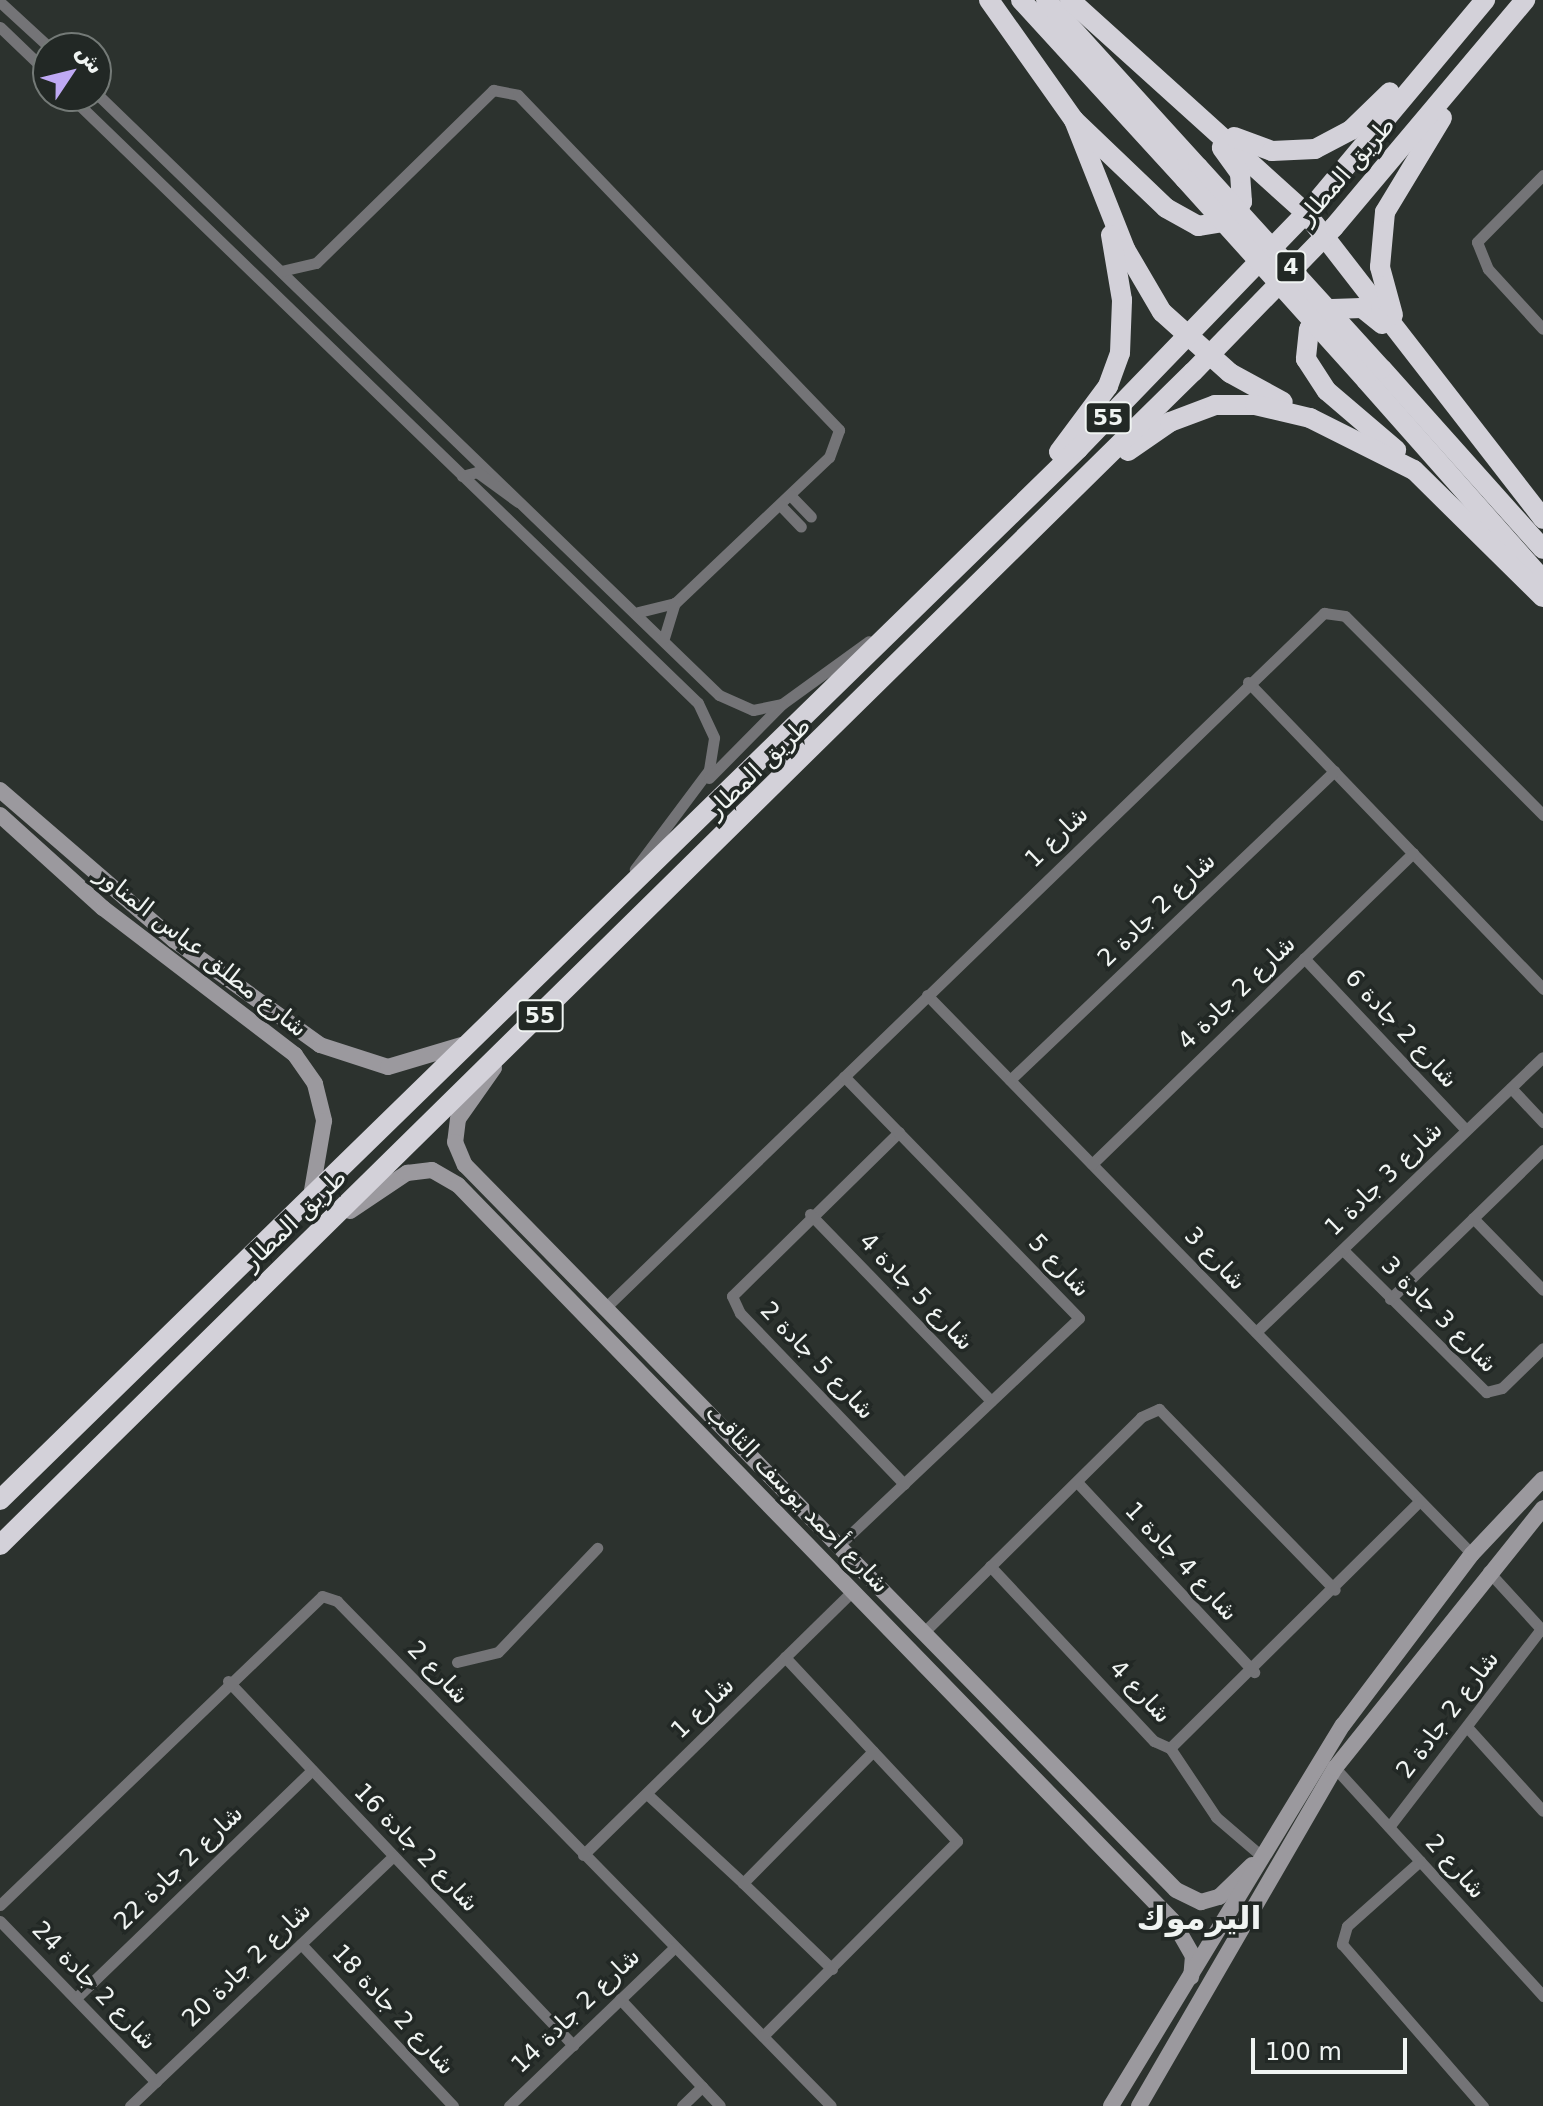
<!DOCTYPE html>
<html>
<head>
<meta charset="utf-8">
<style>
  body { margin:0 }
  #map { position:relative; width:1543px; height:2106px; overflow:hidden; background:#2c322e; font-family:"DejaVu Sans","Noto Naskh Arabic",sans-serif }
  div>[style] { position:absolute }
  .street>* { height:11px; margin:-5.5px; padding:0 5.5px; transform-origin:5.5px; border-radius:5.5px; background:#747477 }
  .secondary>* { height:16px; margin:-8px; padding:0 8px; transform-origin:8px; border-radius:8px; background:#9b999e }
  .highway>* { height:20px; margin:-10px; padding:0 10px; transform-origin:10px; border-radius:10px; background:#d3d1d9 }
  .highway-bridge>* { height:20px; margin:-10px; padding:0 10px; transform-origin:10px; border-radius:10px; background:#d3d1d9 }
  span { translate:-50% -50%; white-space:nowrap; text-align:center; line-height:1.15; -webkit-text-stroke:7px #222825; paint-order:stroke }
  .shield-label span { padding:2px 6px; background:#222825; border:2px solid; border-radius:6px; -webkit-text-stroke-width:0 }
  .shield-label { font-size:22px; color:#f0f4f2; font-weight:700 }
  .street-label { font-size:24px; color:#f0f4f2 }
  .district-label { font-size:32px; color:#f0f4f2; font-weight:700 }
  .north { position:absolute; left:32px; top:32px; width:80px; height:80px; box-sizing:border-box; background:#222825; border:2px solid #747a77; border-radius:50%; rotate:55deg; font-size:22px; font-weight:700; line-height:32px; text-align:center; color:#f0f4f2 }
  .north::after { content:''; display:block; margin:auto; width:28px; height:36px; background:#bfa9f4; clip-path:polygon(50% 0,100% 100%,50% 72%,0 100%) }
  .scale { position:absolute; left:1251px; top:2038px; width:156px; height:36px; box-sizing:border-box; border:4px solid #f0f4f2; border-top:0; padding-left:10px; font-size:24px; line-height:28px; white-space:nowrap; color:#f0f4f2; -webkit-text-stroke:6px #222825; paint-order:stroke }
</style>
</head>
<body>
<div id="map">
  <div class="street">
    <div style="left:0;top:2px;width:68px;rotate:42.6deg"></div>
    <div style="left:0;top:27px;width:66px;rotate:43.8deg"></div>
    <div style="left:96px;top:93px;width:866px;rotate:44.02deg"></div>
    <div style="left:719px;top:695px;width:37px;rotate:24deg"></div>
    <div style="left:753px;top:710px;width:30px;rotate:-12deg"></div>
    <div style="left:782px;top:704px;width:107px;rotate:-35.9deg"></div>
    <div style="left:70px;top:96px;width:873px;rotate:44.03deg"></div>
    <div style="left:698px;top:703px;width:38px;rotate:65deg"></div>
    <div style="left:714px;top:738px;width:32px;rotate:99deg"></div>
    <div style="left:709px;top:770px;width:124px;rotate:126.8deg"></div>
    <div style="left:1543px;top:175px;width:94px;rotate:134.6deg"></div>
    <div style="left:1477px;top:242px;width:29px;rotate:68deg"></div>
    <div style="left:1488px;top:269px;width:81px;rotate:47.5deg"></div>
    <div style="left:281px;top:271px;width:36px;rotate:-13deg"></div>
    <div style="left:316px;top:263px;width:248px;rotate:-44.3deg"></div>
    <div style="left:493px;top:90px;width:25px;rotate:11deg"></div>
    <div style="left:518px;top:95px;width:464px;rotate:46.2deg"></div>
    <div style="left:839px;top:430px;width:29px;rotate:110deg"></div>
    <div style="left:829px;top:457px;width:212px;rotate:136.5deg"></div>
    <div style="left:675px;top:603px;width:38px;rotate:166deg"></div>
    <div style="left:462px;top:476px;width:16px;rotate:-15deg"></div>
    <div style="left:477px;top:472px;width:51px;rotate:36.2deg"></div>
    <div style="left:790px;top:495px;width:30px;rotate:46deg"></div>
    <div style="left:780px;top:505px;width:30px;rotate:46deg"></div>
    <div style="left:664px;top:638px;width:37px;rotate:-73deg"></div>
    <div style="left:1248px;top:682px;width:426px;rotate:46.1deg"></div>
    <div style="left:709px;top:778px;width:103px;rotate:-45.4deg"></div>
    <div style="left:1304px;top:958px;width:236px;rotate:46.7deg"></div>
    <div style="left:927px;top:995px;width:781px;rotate:45.73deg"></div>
    <div style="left:1010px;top:1080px;width:448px;rotate:-43.6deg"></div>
    <div style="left:1511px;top:1088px;width:47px;rotate:46.7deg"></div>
    <div style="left:899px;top:1132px;width:234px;rotate:135.5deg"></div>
    <div style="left:732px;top:1296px;width:19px;rotate:65deg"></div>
    <div style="left:740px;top:1313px;width:237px;rotate:46.2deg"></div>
    <div style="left:1092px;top:1164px;width:447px;rotate:-44.1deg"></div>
    <div style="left:810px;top:1214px;width:260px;rotate:45.9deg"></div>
    <div style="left:1473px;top:1218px;width:100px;rotate:45.8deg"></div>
    <div style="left:1343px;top:1250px;width:202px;rotate:44.8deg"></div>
    <div style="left:1486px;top:1392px;width:16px;rotate:-14deg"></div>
    <div style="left:1502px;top:1388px;width:57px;rotate:-44.3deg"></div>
    <div style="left:1390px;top:1299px;width:214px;rotate:-44.2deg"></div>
    <div style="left:606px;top:1307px;width:999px;rotate:-44.03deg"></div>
    <div style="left:1324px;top:613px;width:21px;rotate:8deg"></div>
    <div style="left:1345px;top:616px;width:281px;rotate:45.1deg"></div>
    <div style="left:1256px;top:1332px;width:397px;rotate:-43.8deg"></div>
    <div style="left:1077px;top:1482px;width:260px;rotate:47deg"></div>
    <div style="left:839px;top:1545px;width:330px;rotate:-43.4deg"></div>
    <div style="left:1079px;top:1318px;width:337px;rotate:-134.2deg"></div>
    <div style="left:990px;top:1566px;width:240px;rotate:46.9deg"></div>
    <div style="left:1154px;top:1741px;width:17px;rotate:24deg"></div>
    <div style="left:1170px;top:1748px;width:351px;rotate:-44.7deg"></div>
    <div style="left:1488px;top:1571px;width:81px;rotate:47.5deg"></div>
    <div style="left:923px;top:1633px;width:307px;rotate:-44.7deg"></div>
    <div style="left:1141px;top:1417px;width:20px;rotate:-24deg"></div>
    <div style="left:1159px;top:1409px;width:252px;rotate:45.8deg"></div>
    <div style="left:457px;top:1662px;width:42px;rotate:-13.7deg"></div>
    <div style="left:498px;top:1652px;width:144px;rotate:-46.4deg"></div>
    <div style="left:228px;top:1681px;width:502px;rotate:46.54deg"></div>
    <div style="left:1467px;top:1727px;width:113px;rotate:47.9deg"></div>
    <div style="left:1170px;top:1748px;width:83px;rotate:56.3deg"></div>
    <div style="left:1216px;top:1817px;width:57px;rotate:40.7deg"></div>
    <div style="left:1335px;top:1768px;width:309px;rotate:47.6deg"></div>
    <div style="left:647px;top:1794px;width:131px;rotate:42.8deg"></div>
    <div style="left:1389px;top:1827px;width:250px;rotate:-52.5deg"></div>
    <div style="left:583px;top:1855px;width:378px;rotate:-44.4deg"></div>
    <div style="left:1420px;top:1861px;width:98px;rotate:138.3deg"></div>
    <div style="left:1347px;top:1926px;width:19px;rotate:106deg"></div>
    <div style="left:1342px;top:1944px;width:215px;rotate:49deg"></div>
    <div style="left:0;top:1905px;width:446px;rotate:-43.8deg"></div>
    <div style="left:322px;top:1596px;width:16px;rotate:18deg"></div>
    <div style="left:337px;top:1601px;width:706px;rotate:45.63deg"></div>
    <div style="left:0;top:1921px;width:224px;rotate:45.9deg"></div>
    <div style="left:301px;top:1944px;width:222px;rotate:46.8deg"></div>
    <div style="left:832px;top:1969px;width:124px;rotate:-136deg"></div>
    <div style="left:743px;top:1883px;width:185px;rotate:-45.4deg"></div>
    <div style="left:76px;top:1998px;width:328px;rotate:-44deg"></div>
    <div style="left:620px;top:1999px;width:146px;rotate:46.9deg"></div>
    <div style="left:763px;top:2036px;width:275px;rotate:-45.1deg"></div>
    <div style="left:957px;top:1841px;width:252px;rotate:-133.1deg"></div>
    <div style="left:130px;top:2106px;width:363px;rotate:-43.5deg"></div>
    <div style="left:509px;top:2106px;width:228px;rotate:-43.8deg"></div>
    <div style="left:682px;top:2106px;width:28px;rotate:-44deg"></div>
  </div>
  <div class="secondary">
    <div style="left:0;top:790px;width:230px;rotate:40.8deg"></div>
    <div style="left:174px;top:940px;width:180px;rotate:35.7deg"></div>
    <div style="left:320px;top:1045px;width:71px;rotate:17.9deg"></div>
    <div style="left:388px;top:1067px;width:77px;rotate:-16.6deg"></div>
    <div style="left:0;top:815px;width:139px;rotate:42.1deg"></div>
    <div style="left:103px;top:908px;width:242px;rotate:37.4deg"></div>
    <div style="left:295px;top:1055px;width:35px;rotate:55deg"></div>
    <div style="left:315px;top:1084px;width:38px;rotate:76deg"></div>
    <div style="left:324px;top:1121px;width:76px;rotate:99.8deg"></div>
    <div style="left:494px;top:1068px;width:62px;rotate:125.2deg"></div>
    <div style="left:458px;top:1119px;width:23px;rotate:97deg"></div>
    <div style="left:455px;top:1142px;width:25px;rotate:67deg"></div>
    <div style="left:465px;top:1165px;width:1015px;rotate:45.56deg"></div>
    <div style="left:1176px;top:1890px;width:28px;rotate:26deg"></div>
    <div style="left:1201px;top:1902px;width:19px;rotate:-16deg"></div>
    <div style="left:1219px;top:1897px;width:46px;rotate:-44.1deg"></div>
    <div style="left:350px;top:1211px;width:69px;rotate:-33.7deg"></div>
    <div style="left:407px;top:1173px;width:25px;rotate:-7deg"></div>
    <div style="left:432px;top:1170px;width:30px;rotate:30deg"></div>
    <div style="left:458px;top:1185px;width:1026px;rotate:45.83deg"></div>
    <div style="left:1173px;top:1921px;width:40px;rotate:60.3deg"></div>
    <div style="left:1193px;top:1956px;width:21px;rotate:95deg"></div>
    <div style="left:1111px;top:2106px;width:446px;rotate:-58.7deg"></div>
    <div style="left:1343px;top:1725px;width:214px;rotate:-53deg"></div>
    <div style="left:1472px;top:1554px;width:103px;rotate:-46.6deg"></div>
    <div style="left:1139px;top:2106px;width:391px;rotate:-59.9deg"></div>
    <div style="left:1335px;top:1768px;width:333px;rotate:-51.3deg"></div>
  </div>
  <div class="highway">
    <div style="left:989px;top:0;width:147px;rotate:54.7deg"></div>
    <div style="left:1074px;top:120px;width:139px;rotate:68.4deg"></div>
    <div style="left:1125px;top:249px;width:73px;rotate:59.6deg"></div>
    <div style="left:1162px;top:312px;width:91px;rotate:41.9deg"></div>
    <div style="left:1230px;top:373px;width:60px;rotate:28.7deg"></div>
    <div style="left:1021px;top:0;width:243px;rotate:47.5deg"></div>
    <div style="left:1046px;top:0;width:226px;rotate:47.7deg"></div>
    <div style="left:1070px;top:0;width:318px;rotate:42.1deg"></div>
    <div style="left:1306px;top:213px;width:387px;rotate:52.2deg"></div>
    <div style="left:1074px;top:120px;width:127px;rotate:43.7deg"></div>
    <div style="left:1166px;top:208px;width:37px;rotate:29deg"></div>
    <div style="left:1198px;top:226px;width:26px;rotate:-9deg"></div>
    <div style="left:1224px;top:222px;width:27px;rotate:-48deg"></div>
    <div style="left:1242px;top:202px;width:29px;rotate:-94deg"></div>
    <div style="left:1240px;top:173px;width:31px;rotate:-126deg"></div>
    <div style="left:1234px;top:137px;width:40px;rotate:20.2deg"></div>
    <div style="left:1272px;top:151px;width:43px;rotate:-2.7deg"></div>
    <div style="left:1315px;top:149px;width:41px;rotate:-27.8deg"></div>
    <div style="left:1351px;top:130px;width:54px;rotate:-44.3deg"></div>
    <div style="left:1393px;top:315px;width:50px;rotate:-105.2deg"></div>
    <div style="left:1380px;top:267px;width:55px;rotate:-84.8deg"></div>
    <div style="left:1385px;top:212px;width:110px;rotate:-58.8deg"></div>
    <div style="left:1382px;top:324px;width:26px;rotate:-141deg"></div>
    <div style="left:1362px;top:308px;width:30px;rotate:178deg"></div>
    <div style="left:1332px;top:309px;width:30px;rotate:139deg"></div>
    <div style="left:1309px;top:329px;width:30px;rotate:96deg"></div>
    <div style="left:1306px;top:359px;width:38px;rotate:57deg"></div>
    <div style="left:1327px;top:391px;width:91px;rotate:40.5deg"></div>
    <div style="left:1382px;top:369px;width:241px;rotate:48.2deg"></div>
    <div style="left:1366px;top:380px;width:267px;rotate:48.5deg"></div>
    <div style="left:1128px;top:451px;width:51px;rotate:-34.6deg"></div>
    <div style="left:1170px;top:422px;width:48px;rotate:-20.7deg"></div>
    <div style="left:1215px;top:405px;width:40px"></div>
    <div style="left:1255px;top:405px;width:57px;rotate:13.3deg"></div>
    <div style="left:1310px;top:418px;width:116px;rotate:26.6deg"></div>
    <div style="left:1414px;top:470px;width:181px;rotate:44.6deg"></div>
    <div style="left:1059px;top:452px;width:82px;rotate:-53.4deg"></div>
    <div style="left:1108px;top:386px;width:35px;rotate:-70deg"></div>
    <div style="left:1120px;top:353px;width:53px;rotate:-87.8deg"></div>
    <div style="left:1122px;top:300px;width:66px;rotate:-99.6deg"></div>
    <div style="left:0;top:1500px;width:1506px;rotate:-44.27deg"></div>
    <div style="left:1078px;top:449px;width:337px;rotate:-46deg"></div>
    <div style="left:1312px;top:207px;width:270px;rotate:-50.1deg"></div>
    <div style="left:0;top:1545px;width:1673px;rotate:-44.52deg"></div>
    <div style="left:1193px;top:372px;width:202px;rotate:-45.8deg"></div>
    <div style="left:1334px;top:227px;width:297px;rotate:-49.9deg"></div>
  </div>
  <div class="highway-bridge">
    <div style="left:1198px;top:167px;width:273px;rotate:47.7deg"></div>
    <div style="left:1185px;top:179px;width:270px;rotate:48deg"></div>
  </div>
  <div class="shield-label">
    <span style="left:1291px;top:267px">4</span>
    <span style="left:1108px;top:418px">55</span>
    <span style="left:540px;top:1016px">55</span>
  </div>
  <div class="street-label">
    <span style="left:1347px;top:171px;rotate:-49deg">طريق المطار</span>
    <span style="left:759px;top:768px;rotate:-44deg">طريق المطار</span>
    <span style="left:1057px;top:837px;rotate:-44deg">شارع 1</span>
    <span style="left:1157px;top:910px;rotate:-44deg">شارع 2 جادة 2</span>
    <span style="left:201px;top:952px;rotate:38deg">شارع مطلق عباس المناور</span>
    <span style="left:1237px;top:993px;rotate:-44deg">شارع 2 جادة 4</span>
    <span style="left:1401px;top:1029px;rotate:47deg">شارع 2 جادة 6</span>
    <span style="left:1384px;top:1179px;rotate:-44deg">شارع 3 جادة 1</span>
    <span style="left:295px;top:1220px;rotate:-44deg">طريق المطار</span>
    <span style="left:1215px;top:1259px;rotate:46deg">شارع 3</span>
    <span style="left:1059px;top:1266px;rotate:46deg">شارع 5</span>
    <span style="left:916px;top:1292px;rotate:46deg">شارع 5 جادة 4</span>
    <span style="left:1439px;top:1315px;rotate:45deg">شارع 3 جادة 3</span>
    <span style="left:817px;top:1361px;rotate:46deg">شارع 5 جادة 2</span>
    <span style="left:797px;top:1499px;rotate:46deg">شارع أحمد يوسف الثاقب</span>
    <span style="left:1181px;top:1562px;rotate:47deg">شارع 4 جادة 1</span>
    <span style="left:438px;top:1673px;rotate:46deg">شارع 2</span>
    <span style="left:1140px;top:1692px;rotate:46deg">شارع 4</span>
    <span style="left:703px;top:1708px;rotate:-44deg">شارع 1</span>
    <span style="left:1448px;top:1715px;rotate:-53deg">شارع 2 جادة 2</span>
    <span style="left:416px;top:1848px;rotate:46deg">شارع 2 جادة 16</span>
    <span style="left:1455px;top:1867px;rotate:48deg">شارع 2</span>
    <span style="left:179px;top:1868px;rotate:-44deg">شارع 2 جادة 22</span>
    <span style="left:247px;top:1965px;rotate:-44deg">شارع 2 جادة 20</span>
    <span style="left:94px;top:1986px;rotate:46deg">شارع 2 جادة 24</span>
    <span style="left:393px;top:2010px;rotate:47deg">شارع 2 جادة 18</span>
    <span style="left:576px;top:2011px;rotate:-44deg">شارع 2 جادة 14</span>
  </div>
  <div class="district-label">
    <span style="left:1199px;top:1918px">اليرموك</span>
  </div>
  <div class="north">ش</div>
  <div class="scale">100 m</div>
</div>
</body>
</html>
